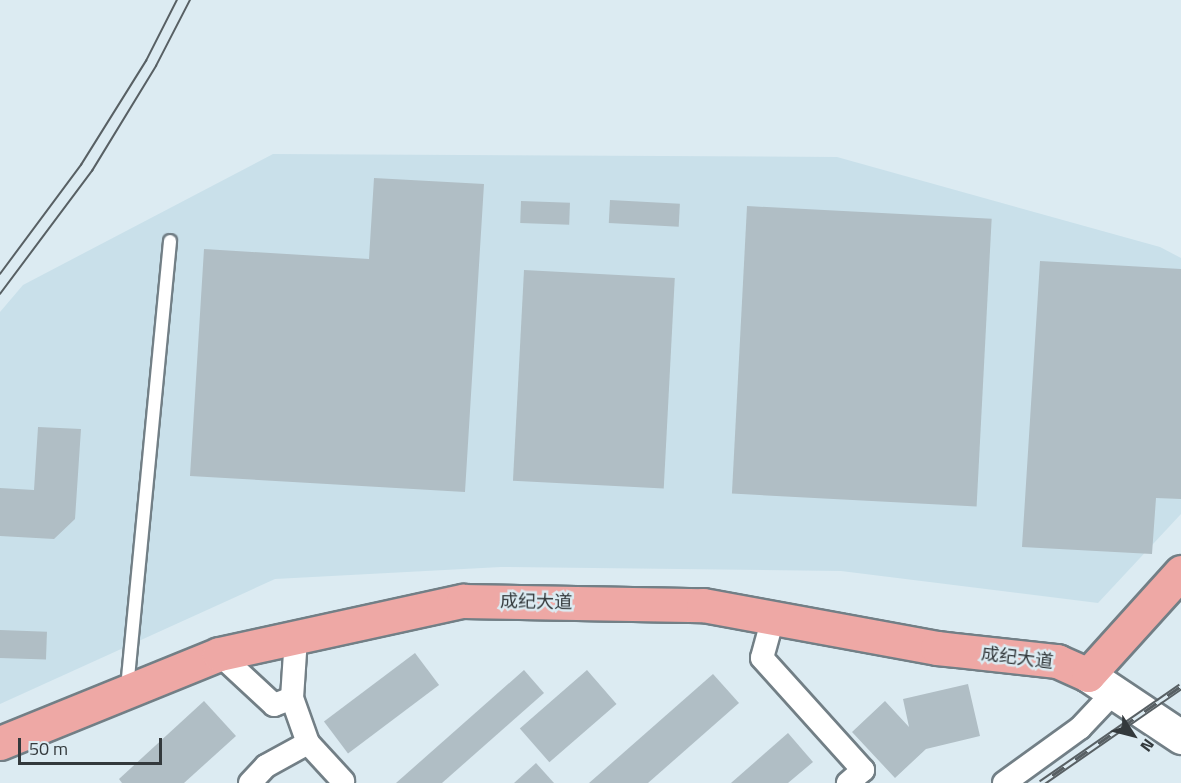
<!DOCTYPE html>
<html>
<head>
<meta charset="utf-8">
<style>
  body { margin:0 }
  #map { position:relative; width:1181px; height:783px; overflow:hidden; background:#dcebf2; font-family:"Titillium Web","Noto Sans SC",sans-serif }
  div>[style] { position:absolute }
  .built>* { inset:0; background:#c9e0ea }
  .building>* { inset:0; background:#b0bec5; transform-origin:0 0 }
  .roads { filter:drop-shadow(2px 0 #727f86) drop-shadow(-2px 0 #727f86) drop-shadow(0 2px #727f86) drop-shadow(0 -2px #727f86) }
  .service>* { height:12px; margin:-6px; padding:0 6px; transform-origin:6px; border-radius:6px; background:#fff }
  .minor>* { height:22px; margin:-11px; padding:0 11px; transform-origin:11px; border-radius:11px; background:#fff }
  .secondary>* { height:33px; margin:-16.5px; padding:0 16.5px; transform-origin:16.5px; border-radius:16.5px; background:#fff }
  .primary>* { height:33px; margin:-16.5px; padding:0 16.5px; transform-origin:16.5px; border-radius:16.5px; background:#eea8a5 }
  .tram>* { height:1.5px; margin:-0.75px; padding:0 0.75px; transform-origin:0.75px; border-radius:0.75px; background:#586064 }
  .rail>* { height:7px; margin-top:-3.5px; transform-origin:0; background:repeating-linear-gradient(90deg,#dcebf2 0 14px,#586064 0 28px); box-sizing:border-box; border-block:2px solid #586064 }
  span { translate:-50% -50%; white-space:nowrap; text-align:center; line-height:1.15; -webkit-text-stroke:5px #dcebf2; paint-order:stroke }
  .street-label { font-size:18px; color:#33393c }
  .north { position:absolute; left:1103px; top:705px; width:60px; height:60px; -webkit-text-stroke:4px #dcebf2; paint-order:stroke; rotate:126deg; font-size:16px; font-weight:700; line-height:24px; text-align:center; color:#33393c }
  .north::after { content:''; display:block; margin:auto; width:21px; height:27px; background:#33393c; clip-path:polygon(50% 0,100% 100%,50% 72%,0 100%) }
  .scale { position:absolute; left:18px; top:738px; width:144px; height:27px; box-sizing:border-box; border:3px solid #33393c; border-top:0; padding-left:8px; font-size:18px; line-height:21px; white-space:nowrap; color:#33393c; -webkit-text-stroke:4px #dcebf2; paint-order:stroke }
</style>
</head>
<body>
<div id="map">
  <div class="built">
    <div style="clip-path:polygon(273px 154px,837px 157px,1160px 247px,1181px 258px,1181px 514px,1098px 603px,841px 571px,501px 567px,275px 579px,0 704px,0 312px,23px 285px)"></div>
  </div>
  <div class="building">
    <div style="clip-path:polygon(374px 178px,484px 184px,465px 492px,190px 476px,204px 249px,369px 259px)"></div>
    <div style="left:610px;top:200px;width:70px;height:23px;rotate:3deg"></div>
    <div style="left:521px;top:201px;width:49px;height:22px;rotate:2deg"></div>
    <div style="left:747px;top:206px;width:245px;height:288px;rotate:3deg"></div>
    <div style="clip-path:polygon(1040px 261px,1181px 269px,1181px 499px,1156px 498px,1152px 554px,1022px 547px)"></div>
    <div style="left:524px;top:270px;width:151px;height:211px;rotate:3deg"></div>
    <div style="clip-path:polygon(38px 427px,81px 429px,75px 519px,54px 539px,0 536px,0 488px,34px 490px)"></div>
    <div style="left:0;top:630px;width:47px;height:28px;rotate:2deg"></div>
    <div style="left:415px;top:653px;width:40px;height:114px;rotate:53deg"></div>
    <div style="clip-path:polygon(524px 670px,544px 693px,442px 783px,396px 783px)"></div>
    <div style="left:587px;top:670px;width:45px;height:89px;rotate:49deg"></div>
    <div style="clip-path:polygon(713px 674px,739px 703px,648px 783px,589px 783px)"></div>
    <div style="clip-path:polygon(968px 684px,980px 736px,926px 749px,895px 778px,852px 732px,885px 701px,909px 727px,903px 699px)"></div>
    <div style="clip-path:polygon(204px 701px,236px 736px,184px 783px,122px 783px,119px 779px)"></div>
    <div style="clip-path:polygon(788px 733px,813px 762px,788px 783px,731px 783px)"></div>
    <div style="clip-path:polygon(536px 763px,554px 783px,514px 783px)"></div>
  </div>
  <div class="roads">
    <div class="service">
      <div style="left:127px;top:688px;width:449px;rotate:-84.5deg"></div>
    </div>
    <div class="minor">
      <div style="left:773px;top:618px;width:41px;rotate:105.4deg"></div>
      <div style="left:762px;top:658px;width:151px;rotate:48deg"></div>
      <div style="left:863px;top:770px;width:20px;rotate:139deg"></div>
      <div style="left:219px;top:654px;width:75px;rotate:42.8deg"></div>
      <div style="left:274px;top:705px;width:19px;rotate:-21deg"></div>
      <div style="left:292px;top:698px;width:61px;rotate:-86.2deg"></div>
      <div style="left:292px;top:698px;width:48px;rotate:70.4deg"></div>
      <div style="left:308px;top:743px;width:52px;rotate:47.4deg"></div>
      <div style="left:250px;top:783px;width:23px;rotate:-47deg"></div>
      <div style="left:266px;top:766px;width:48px;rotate:-28.7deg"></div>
      <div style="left:1004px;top:783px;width:94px;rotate:-35.9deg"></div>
      <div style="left:1080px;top:728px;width:50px;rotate:-46.6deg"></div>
    </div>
    <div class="secondary">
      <div style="left:1088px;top:675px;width:112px;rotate:33.7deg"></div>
    </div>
    <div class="primary">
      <div style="left:0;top:743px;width:236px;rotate:-22.1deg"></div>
      <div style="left:219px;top:654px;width:250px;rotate:-12.3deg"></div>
      <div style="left:463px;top:601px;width:240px;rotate:1deg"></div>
      <div style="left:703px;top:605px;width:238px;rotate:10.4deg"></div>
      <div style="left:937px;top:648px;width:121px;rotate:6.2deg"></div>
      <div style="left:1057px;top:661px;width:34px;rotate:24deg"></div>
      <div style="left:1088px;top:675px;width:139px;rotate:-47.9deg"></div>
    </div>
  </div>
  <div class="tram">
    <div style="left:0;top:274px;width:136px;rotate:-53.4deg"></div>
    <div style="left:81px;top:165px;width:123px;rotate:-58deg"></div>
    <div style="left:146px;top:61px;width:68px;rotate:-63.1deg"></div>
    <div style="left:0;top:294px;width:154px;rotate:-53.2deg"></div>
    <div style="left:92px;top:171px;width:123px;rotate:-58.6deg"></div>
    <div style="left:156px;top:66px;width:74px;rotate:-62.7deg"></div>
  </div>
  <div class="rail">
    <div style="left:1041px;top:783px;width:170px;rotate:-34.7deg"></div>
  </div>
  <div class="street-label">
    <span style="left:536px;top:602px;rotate:1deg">成纪大道</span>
    <span style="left:1017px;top:658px;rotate:7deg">成纪大道</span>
  </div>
  <div class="north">N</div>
  <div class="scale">50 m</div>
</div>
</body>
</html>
